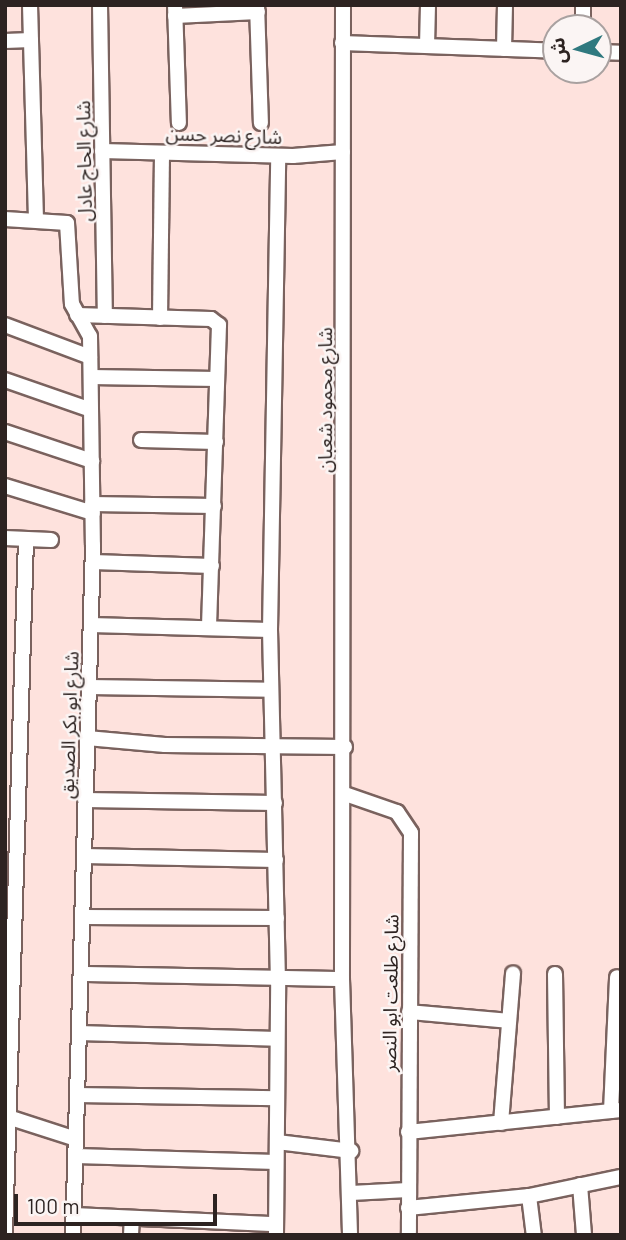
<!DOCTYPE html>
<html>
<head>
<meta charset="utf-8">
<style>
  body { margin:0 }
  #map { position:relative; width:626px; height:1240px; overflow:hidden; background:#fee2dd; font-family:Barlow,"Noto Sans Arabic",sans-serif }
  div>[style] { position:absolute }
  .roads { filter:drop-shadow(2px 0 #7a625e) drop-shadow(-2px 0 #7a625e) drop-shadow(0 2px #7a625e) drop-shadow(0 -2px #7a625e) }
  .minor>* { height:14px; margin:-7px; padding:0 7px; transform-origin:7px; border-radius:7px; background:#fff }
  span { translate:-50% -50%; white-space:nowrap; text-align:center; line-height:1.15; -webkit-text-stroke:5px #fbf5f4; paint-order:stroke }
  .street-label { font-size:19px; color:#2d2321 }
  .frame { position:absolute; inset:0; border:7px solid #2d2321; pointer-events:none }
  .north { position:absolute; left:542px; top:14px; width:70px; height:70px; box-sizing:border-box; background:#fbf5f4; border:2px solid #a9a1a0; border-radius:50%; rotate:265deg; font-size:19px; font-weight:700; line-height:28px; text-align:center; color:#2d2321 }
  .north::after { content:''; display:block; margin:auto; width:24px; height:32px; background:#30797f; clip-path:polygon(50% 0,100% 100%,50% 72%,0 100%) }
  .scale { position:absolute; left:14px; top:1194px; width:203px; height:32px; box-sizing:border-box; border:4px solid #2d2321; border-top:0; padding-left:9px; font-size:21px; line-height:24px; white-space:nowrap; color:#2d2321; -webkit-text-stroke:5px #fbf5f4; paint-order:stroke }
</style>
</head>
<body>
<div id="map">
  <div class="roads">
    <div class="minor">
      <div style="left:30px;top:5px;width:215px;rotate:88.4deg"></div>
      <div style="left:100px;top:5px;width:311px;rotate:89.1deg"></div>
      <div style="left:175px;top:5px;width:118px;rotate:88.1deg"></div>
      <div style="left:257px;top:5px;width:118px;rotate:88.1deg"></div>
      <div style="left:343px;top:5px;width:974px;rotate:90.06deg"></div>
      <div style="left:342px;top:979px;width:256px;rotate:88.2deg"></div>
      <div style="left:175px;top:16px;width:83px;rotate:-2.8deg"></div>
      <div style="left:583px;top:28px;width:23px;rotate:-90deg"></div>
      <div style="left:5px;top:41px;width:26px;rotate:-2deg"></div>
      <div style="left:342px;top:43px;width:214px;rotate:2.1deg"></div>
      <div style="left:427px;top:46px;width:41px;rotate:-88.6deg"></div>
      <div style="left:504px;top:49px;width:44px;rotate:-88.7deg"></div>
      <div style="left:598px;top:52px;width:23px;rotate:2deg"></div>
      <div style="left:102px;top:151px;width:191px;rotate:1.5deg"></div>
      <div style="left:293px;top:156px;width:50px;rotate:-4.6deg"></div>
      <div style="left:5px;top:219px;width:62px;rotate:3.7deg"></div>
      <div style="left:67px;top:223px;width:81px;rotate:86.5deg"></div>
      <div style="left:72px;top:304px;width:37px;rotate:61deg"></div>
      <div style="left:90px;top:336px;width:209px;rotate:89.2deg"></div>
      <div style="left:93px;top:545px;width:690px;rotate:91.66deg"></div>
      <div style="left:77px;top:315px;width:134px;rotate:1.7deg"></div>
      <div style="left:211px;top:319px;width:10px;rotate:37deg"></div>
      <div style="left:219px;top:325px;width:303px;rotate:91.9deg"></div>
      <div style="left:160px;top:318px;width:165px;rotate:-89.3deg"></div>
      <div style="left:5px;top:325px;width:91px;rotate:20.6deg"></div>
      <div style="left:91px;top:377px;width:126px;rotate:0.9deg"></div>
      <div style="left:5px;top:380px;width:91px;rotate:19.2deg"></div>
      <div style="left:5px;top:432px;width:92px;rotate:18.4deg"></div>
      <div style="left:141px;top:440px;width:75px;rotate:1.5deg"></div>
      <div style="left:5px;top:486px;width:92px;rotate:17.1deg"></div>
      <div style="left:92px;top:504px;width:122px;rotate:0.9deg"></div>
      <div style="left:5px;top:538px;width:46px;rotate:2.5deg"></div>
      <div style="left:93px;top:562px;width:119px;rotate:1.9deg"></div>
      <div style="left:91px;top:625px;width:179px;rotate:1.6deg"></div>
      <div style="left:89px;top:687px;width:182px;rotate:0.9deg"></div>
      <div style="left:87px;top:738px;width:78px;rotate:5.1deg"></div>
      <div style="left:165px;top:745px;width:180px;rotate:0.6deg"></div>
      <div style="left:345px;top:794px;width:55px;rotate:19.1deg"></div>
      <div style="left:397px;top:812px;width:25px;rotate:56deg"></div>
      <div style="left:411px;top:833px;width:402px;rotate:90.3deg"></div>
      <div style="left:85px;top:800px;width:190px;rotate:0.9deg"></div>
      <div style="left:84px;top:856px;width:192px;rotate:1.2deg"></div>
      <div style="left:83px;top:917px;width:194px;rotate:0.3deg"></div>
      <div style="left:81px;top:974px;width:261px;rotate:1.1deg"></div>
      <div style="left:555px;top:974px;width:143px;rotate:89.2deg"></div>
      <div style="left:409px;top:1012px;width:100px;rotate:5.1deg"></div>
      <div style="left:79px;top:1033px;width:198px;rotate:1.7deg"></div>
      <div style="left:77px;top:1095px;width:200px;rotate:0.9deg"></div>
      <div style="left:6px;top:1110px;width:9px;rotate:58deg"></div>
      <div style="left:11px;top:1118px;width:68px;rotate:17.9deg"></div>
      <div style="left:611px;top:1111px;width:134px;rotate:-87.4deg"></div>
      <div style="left:501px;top:1123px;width:150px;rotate:-85.4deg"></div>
      <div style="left:408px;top:1132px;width:214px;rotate:-5.9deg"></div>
      <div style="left:277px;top:1142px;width:75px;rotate:6.9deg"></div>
      <div style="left:76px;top:1156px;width:200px;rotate:1.7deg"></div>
      <div style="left:580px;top:1185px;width:50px;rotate:85.4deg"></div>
      <div style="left:351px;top:1193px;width:57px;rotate:-3deg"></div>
      <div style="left:529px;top:1196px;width:38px;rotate:83deg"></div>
      <div style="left:408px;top:1208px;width:122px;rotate:-5.7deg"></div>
      <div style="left:529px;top:1196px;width:94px;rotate:-11.7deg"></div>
      <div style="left:74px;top:1215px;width:202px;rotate:2.6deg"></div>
      <div style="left:5px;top:1234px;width:695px;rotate:-88.27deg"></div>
      <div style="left:131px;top:1235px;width:17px;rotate:-87deg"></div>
      <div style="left:276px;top:1235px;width:253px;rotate:-89.5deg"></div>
      <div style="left:278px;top:982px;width:352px;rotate:-91.3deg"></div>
      <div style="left:270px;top:630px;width:474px;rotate:-89deg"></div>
    </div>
  </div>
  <div class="street-label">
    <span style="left:224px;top:135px;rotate:2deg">شارع نصر حسن</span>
    <span style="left:84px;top:161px;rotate:-91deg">شارع الحاج عادل</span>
    <span style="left:325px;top:400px;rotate:-90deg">شارع محمود شعبان</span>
    <span style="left:69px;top:725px;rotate:-88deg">شارع ابو بكر الصديق</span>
    <span style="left:390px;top:993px;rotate:-89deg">شارع طلعت ابو النصر</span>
  </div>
  <div class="frame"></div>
  <div class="north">ش</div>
  <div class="scale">100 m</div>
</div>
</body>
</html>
